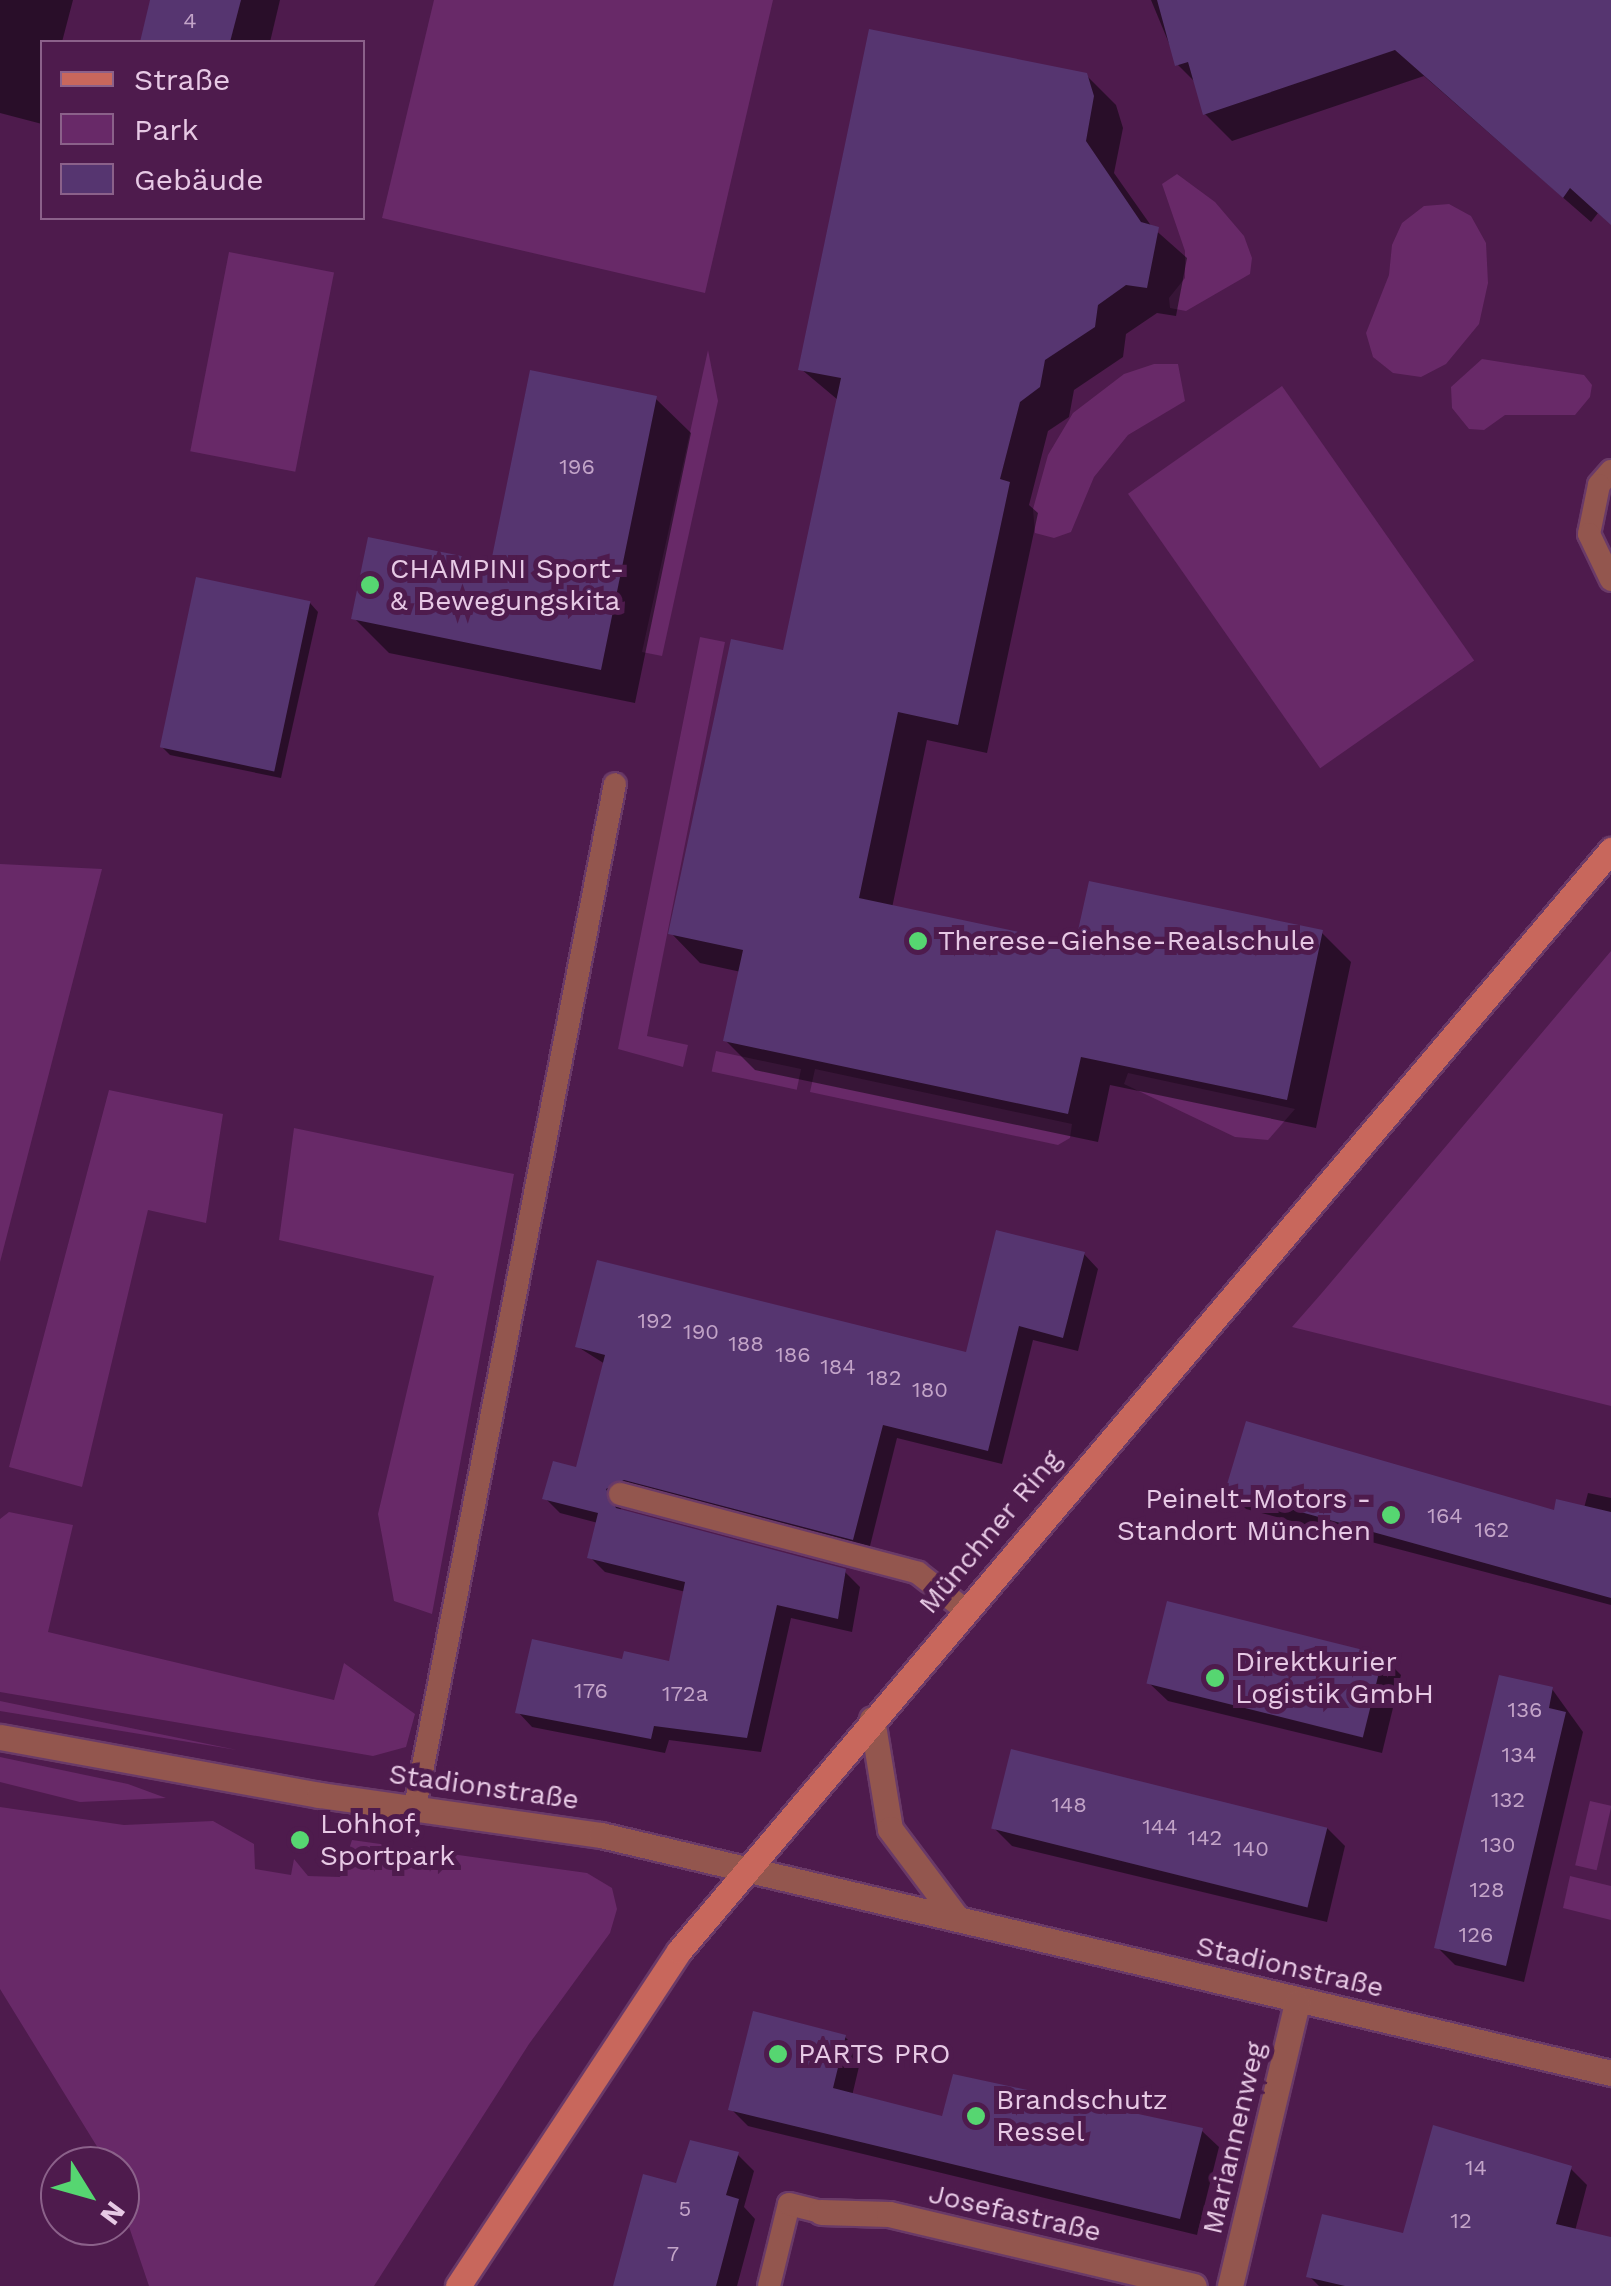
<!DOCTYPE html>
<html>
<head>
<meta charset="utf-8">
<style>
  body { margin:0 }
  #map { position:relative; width:1611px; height:2286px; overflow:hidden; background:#4e1b4d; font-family:"Work Sans",sans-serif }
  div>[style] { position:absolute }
  .green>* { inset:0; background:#682968; transform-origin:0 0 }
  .shadow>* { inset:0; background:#0007 }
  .building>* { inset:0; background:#563570; transform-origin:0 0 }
  .roads { filter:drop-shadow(2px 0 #6a3a68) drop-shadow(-2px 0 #6a3a68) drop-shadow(0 2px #6a3a68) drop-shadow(0 -2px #6a3a68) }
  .service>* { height:22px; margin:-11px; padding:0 11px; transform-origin:11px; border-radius:11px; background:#93564e }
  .minor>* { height:25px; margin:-12.5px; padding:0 12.5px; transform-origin:12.5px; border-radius:12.5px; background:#93564e }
  .secondary>* { height:25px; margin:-12.5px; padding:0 12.5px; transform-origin:12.5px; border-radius:12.5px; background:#c8675c }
  .dots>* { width:28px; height:28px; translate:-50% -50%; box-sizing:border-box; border:5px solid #4e1b4d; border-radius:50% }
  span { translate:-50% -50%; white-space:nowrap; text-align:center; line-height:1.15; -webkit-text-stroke:10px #4e1b4d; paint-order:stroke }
  .number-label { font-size:22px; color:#c3a4c8 }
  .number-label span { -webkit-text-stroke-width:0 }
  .poi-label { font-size:28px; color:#e7c9e5 }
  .left { translate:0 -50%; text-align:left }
  .right { translate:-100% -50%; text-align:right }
  .street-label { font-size:28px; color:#e7c9e5 }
  .legend { position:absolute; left:40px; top:40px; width:325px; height:180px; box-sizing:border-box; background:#4e1b4d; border:2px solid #8b618a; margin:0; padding:12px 18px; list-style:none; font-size:30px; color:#e7c9e5 }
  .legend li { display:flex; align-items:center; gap:20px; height:50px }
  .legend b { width:50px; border:2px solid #8b618a }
  .north { position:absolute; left:40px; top:2146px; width:100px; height:100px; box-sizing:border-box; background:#4e1b4d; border:2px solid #8b618a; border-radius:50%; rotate:127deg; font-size:28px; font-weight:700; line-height:40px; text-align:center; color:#e7c9e5 }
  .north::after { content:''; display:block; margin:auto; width:35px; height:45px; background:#56d671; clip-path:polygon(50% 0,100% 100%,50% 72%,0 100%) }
</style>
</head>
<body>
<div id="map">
  <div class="green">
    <div style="clip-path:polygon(434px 0,773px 0,705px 293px,382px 218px)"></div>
    <div style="clip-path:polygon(1177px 174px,1215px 202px,1244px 236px,1252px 258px,1250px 274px,1186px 311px,1170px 308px,1169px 298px,1185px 278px,1185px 251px,1162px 184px)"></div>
    <div style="clip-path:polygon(1449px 204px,1471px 216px,1486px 243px,1488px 283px,1479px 324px,1446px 364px,1421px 377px,1393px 373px,1373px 357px,1366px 333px,1389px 275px,1392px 245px,1402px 223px,1424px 206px)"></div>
    <div style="left:229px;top:252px;width:107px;height:203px;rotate:11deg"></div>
    <div style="clip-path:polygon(708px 350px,718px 401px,662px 656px,642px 652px)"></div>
    <div style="clip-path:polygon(1482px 359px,1584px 375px,1592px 385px,1590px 397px,1575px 415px,1505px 415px,1484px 430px,1469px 429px,1452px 408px,1451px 387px)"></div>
    <div style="clip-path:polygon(1154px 364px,1178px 364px,1185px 401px,1128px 435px,1094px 477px,1071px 532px,1054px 538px,1035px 533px,1033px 509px,1048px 455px,1073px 413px,1124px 374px)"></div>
    <div style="left:1282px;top:386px;width:335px;height:188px;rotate:55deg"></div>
    <div style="clip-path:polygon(700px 637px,725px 642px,647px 1036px,688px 1045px,683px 1067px,618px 1049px)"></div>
    <div style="clip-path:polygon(0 864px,102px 869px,0 1262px)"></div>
    <div style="clip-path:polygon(1611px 951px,1611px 1406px,1292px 1327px,1321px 1294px)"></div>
    <div style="left:716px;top:1051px;width:87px;height:21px;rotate:12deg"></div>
    <div style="clip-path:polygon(815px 1069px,1072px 1124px,1070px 1138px,1058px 1145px,810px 1092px)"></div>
    <div style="clip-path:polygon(1128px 1073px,1295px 1109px,1268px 1140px,1235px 1137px,1124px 1084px)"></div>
    <div style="clip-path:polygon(109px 1090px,223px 1114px,206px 1223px,148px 1210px,82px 1487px,9px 1467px)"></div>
    <div style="clip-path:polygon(294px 1128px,514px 1174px,432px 1614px,394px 1601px,378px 1514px,434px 1276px,279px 1240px)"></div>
    <div style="clip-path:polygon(9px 1512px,73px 1525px,48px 1632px,334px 1700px,344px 1663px,415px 1714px,406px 1747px,373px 1756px,0 1692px,0 1519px)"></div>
    <div style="clip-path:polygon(0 1701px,237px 1750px,0 1711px)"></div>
    <div style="clip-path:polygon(0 1757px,128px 1784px,166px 1798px,80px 1802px,0 1782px)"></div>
    <div style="left:1590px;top:1801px;width:22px;height:66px;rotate:13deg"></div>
    <div style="clip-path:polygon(0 1807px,124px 1825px,213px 1821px,254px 1844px,255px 1869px,291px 1875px,294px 1859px,308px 1876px,340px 1877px,352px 1840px,587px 1873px,612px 1888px,617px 1909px,610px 1933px,529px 2044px,374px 2286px,149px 2286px,120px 2200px,120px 2166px,109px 2166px,0 1989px)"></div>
    <div style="clip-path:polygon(1570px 1876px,1611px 1886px,1611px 1920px,1563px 1908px)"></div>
  </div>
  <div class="shadow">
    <div style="clip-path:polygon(0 0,73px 0,62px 42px,42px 42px,42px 124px,0 113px)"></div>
    <div style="clip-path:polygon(152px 0,280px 0,270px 42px,142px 42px)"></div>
    <div style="clip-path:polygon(1151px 0,1611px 0,1611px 224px,1598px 213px,1591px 222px,1424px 76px,1232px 141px,1205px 114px,1196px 83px,1178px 65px)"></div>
    <div style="clip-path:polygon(1086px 75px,1116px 105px,1123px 128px,1114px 173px,1152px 227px,1187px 258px,1176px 316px,1157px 313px,1126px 334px,1123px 357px,1074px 390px,1069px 417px,1048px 431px,1029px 505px,1038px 513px,987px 753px,927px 740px,892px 908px,1077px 947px,1322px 933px,1351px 962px,1316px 1128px,1110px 1085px,1098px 1142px,755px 1070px,726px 1041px,741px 972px,700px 963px,671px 933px,785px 653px,838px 400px,801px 369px)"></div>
    <div style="clip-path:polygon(656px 399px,691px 433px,635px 703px,389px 653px,354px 618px,493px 565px)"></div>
    <div style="clip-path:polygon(310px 603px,318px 612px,281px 778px,170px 755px,161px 746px)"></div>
    <div style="clip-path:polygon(1084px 1254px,1098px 1269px,1078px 1351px,1033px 1340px,1002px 1464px,897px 1438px,868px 1554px,623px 1498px,620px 1512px,845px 1572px,860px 1587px,852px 1632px,791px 1618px,761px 1752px,669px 1740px,665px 1753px,532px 1727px,518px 1712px,624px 1662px,671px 1664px,686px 1592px,605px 1572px,590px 1557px,598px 1523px,560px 1513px,545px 1498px,578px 1470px,605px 1364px,578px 1347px,968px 1355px)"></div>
    <div style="clip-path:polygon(1228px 1491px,1555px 1513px,1584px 1508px,1588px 1493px,1611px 1498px,1611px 1605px,1246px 1509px)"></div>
    <div style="clip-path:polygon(1383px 1657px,1401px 1675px,1382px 1753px,1168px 1701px,1149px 1683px)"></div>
    <div style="clip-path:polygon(1552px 1689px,1583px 1732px,1524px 1982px,1455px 1965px,1437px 1947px)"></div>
    <div style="clip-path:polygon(994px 1828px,1327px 1828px,1345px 1846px,1327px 1922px,1012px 1846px)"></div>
    <div style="clip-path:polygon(845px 2037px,862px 2054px,852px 2096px,944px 2119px,1202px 2131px,1219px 2147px,1197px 2235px,748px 2126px,731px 2109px)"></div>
    <div style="clip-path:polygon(737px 2154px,754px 2171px,744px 2207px,755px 2219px,737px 2286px,616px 2286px,678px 2186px)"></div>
    <div style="clip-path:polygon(1570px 2168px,1587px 2185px,1575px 2231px,1611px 2239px,1611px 2286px,1319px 2286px,1309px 2276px)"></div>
  </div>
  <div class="building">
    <div style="clip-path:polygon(150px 0,241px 0,230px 42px,140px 42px)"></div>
    <div style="clip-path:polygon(1157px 0,1611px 0,1611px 225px,1570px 188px,1563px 198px,1395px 50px,1203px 115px,1188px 62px,1175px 66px)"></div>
    <div style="clip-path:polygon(869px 29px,1087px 73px,1094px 96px,1086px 141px,1141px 222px,1159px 227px,1147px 288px,1126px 285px,1098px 305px,1095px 327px,1045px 360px,1040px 387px,1020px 402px,1000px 479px,1010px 482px,958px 725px,898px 712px,859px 898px,1075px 944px,1089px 881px,1323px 930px,1287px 1100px,1081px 1057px,1068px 1114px,723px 1041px,743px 950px,668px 934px,731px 639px,783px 650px,841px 378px,798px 370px)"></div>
    <div style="clip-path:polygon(530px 370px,657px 396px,601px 670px,351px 619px,368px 537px,491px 562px)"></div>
    <div style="left:196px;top:577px;width:117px;height:174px;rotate:12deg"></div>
    <div style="clip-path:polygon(996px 1230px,1085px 1252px,1063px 1338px,1019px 1326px,988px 1451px,883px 1425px,853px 1540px,624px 1480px,606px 1489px,616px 1508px,846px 1569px,838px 1619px,777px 1605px,747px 1738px,654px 1726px,651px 1739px,515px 1713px,532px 1639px,622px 1659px,624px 1651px,669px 1661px,685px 1582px,587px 1558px,598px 1513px,542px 1499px,553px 1461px,576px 1467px,605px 1355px,575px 1347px,597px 1260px,966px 1352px)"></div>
    <div style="clip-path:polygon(1246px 1421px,1554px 1510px,1556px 1499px,1611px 1512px,1611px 1598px,1225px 1491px)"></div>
    <div style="left:1167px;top:1601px;width:223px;height:85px;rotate:14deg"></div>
    <div style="clip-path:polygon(1499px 1675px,1553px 1687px,1549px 1708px,1566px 1712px,1506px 1966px,1434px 1948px)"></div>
    <div style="left:1011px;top:1749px;width:326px;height:82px;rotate:14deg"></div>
    <div style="clip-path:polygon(753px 2011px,846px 2035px,833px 2088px,942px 2116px,953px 2074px,1203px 2128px,1180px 2219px,728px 2110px)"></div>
    <div style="clip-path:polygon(1433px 2125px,1572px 2166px,1556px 2224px,1611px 2237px,1611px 2286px,1345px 2286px,1306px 2277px,1322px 2214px,1403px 2233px)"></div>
    <div style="clip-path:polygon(690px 2140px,739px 2152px,726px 2195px,739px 2199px,716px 2286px,613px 2286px,643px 2174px,676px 2183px)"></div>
  </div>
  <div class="roads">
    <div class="service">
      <div style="left:1611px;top:471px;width:18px;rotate:131deg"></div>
      <div style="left:1599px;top:485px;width:50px;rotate:101.5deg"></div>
      <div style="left:1589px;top:534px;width:51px;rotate:64.4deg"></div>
      <div style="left:620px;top:1494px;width:308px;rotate:14.8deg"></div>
      <div style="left:918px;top:1573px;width:58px;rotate:38deg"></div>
      <div style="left:415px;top:1807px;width:1042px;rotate:-78.94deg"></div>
      <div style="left:769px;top:2286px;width:84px;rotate:-76.3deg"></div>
      <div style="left:789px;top:2204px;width:33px;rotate:14deg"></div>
    </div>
    <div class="minor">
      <div style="left:872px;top:1719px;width:111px;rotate:80.7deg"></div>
      <div style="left:890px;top:1829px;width:110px;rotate:53.1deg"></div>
      <div style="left:0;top:1737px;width:324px;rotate:10.3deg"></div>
      <div style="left:319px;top:1795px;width:285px;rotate:8.1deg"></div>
      <div style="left:601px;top:1835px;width:1038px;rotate:13.26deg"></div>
      <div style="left:821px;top:2212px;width:68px;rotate:1.7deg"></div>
      <div style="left:889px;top:2214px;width:313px;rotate:13.3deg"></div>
      <div style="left:1230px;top:2286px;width:291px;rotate:-76.7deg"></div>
    </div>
    <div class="secondary">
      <div style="left:458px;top:2286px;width:401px;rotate:-56.6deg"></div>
      <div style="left:679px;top:1951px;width:1443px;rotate:-49.75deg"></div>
    </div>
  </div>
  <div class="dots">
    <div style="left:370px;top:585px;background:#56d671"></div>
    <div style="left:918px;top:941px;background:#56d671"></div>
    <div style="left:1391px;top:1515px;background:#56d671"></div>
    <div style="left:1215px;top:1678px;background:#56d671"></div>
    <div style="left:300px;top:1840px;background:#56d671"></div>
    <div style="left:778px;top:2054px;background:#56d671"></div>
    <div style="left:976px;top:2116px;background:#56d671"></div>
  </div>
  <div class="number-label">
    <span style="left:190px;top:21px">4</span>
    <span style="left:577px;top:467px">196</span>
    <span style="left:655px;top:1321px">192</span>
    <span style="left:701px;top:1332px">190</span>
    <span style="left:746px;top:1344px">188</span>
    <span style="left:793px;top:1355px">186</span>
    <span style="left:838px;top:1367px">184</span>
    <span style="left:884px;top:1378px">182</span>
    <span style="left:930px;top:1390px">180</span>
    <span style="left:1445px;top:1516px">164</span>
    <span style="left:1492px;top:1530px">162</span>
    <span style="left:591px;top:1691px">176</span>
    <span style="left:685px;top:1694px">172a</span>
    <span style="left:1525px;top:1710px">136</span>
    <span style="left:1519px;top:1755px">134</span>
    <span style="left:1508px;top:1800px">132</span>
    <span style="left:1069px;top:1805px">148</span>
    <span style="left:1160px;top:1827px">144</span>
    <span style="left:1205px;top:1838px">142</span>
    <span style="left:1498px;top:1845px">130</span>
    <span style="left:1251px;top:1849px">140</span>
    <span style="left:1487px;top:1890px">128</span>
    <span style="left:1476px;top:1935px">126</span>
    <span style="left:1476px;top:2168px">14</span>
    <span style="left:685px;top:2209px">5</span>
    <span style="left:1461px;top:2221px">12</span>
    <span style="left:673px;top:2254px">7</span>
  </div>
  <div class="poi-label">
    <span class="left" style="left:390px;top:585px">CHAMPINI Sport-<br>&amp; Bewegungskita</span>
    <span class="left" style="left:938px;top:941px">Therese-Giehse-Realschule</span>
    <span class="right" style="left:1371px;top:1515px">Peinelt-Motors -<br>Standort München</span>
    <span class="left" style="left:1235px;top:1678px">Direktkurier<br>Logistik GmbH</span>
    <span class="left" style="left:320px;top:1840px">Lohhof,<br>Sportpark</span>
    <span class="left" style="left:798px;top:2054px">PARTS PRO</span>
    <span class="left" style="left:996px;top:2116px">Brandschutz<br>Ressel</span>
  </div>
  <div class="street-label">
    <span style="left:990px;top:1532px;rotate:-50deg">Münchner Ring</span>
    <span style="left:484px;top:1787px;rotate:8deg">Stadionstraße</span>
    <span style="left:1290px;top:1967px;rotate:13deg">Stadionstraße</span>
    <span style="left:1234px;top:2138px;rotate:-77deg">Mariannenweg</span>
    <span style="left:1015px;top:2213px;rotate:13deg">Josefastraße</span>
  </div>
  <ul class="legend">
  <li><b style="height:12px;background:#c8675c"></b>Straße</li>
  <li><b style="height:28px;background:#682968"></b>Park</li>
  <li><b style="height:28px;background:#563570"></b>Gebäude</li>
  </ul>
  <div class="north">N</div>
</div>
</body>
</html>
